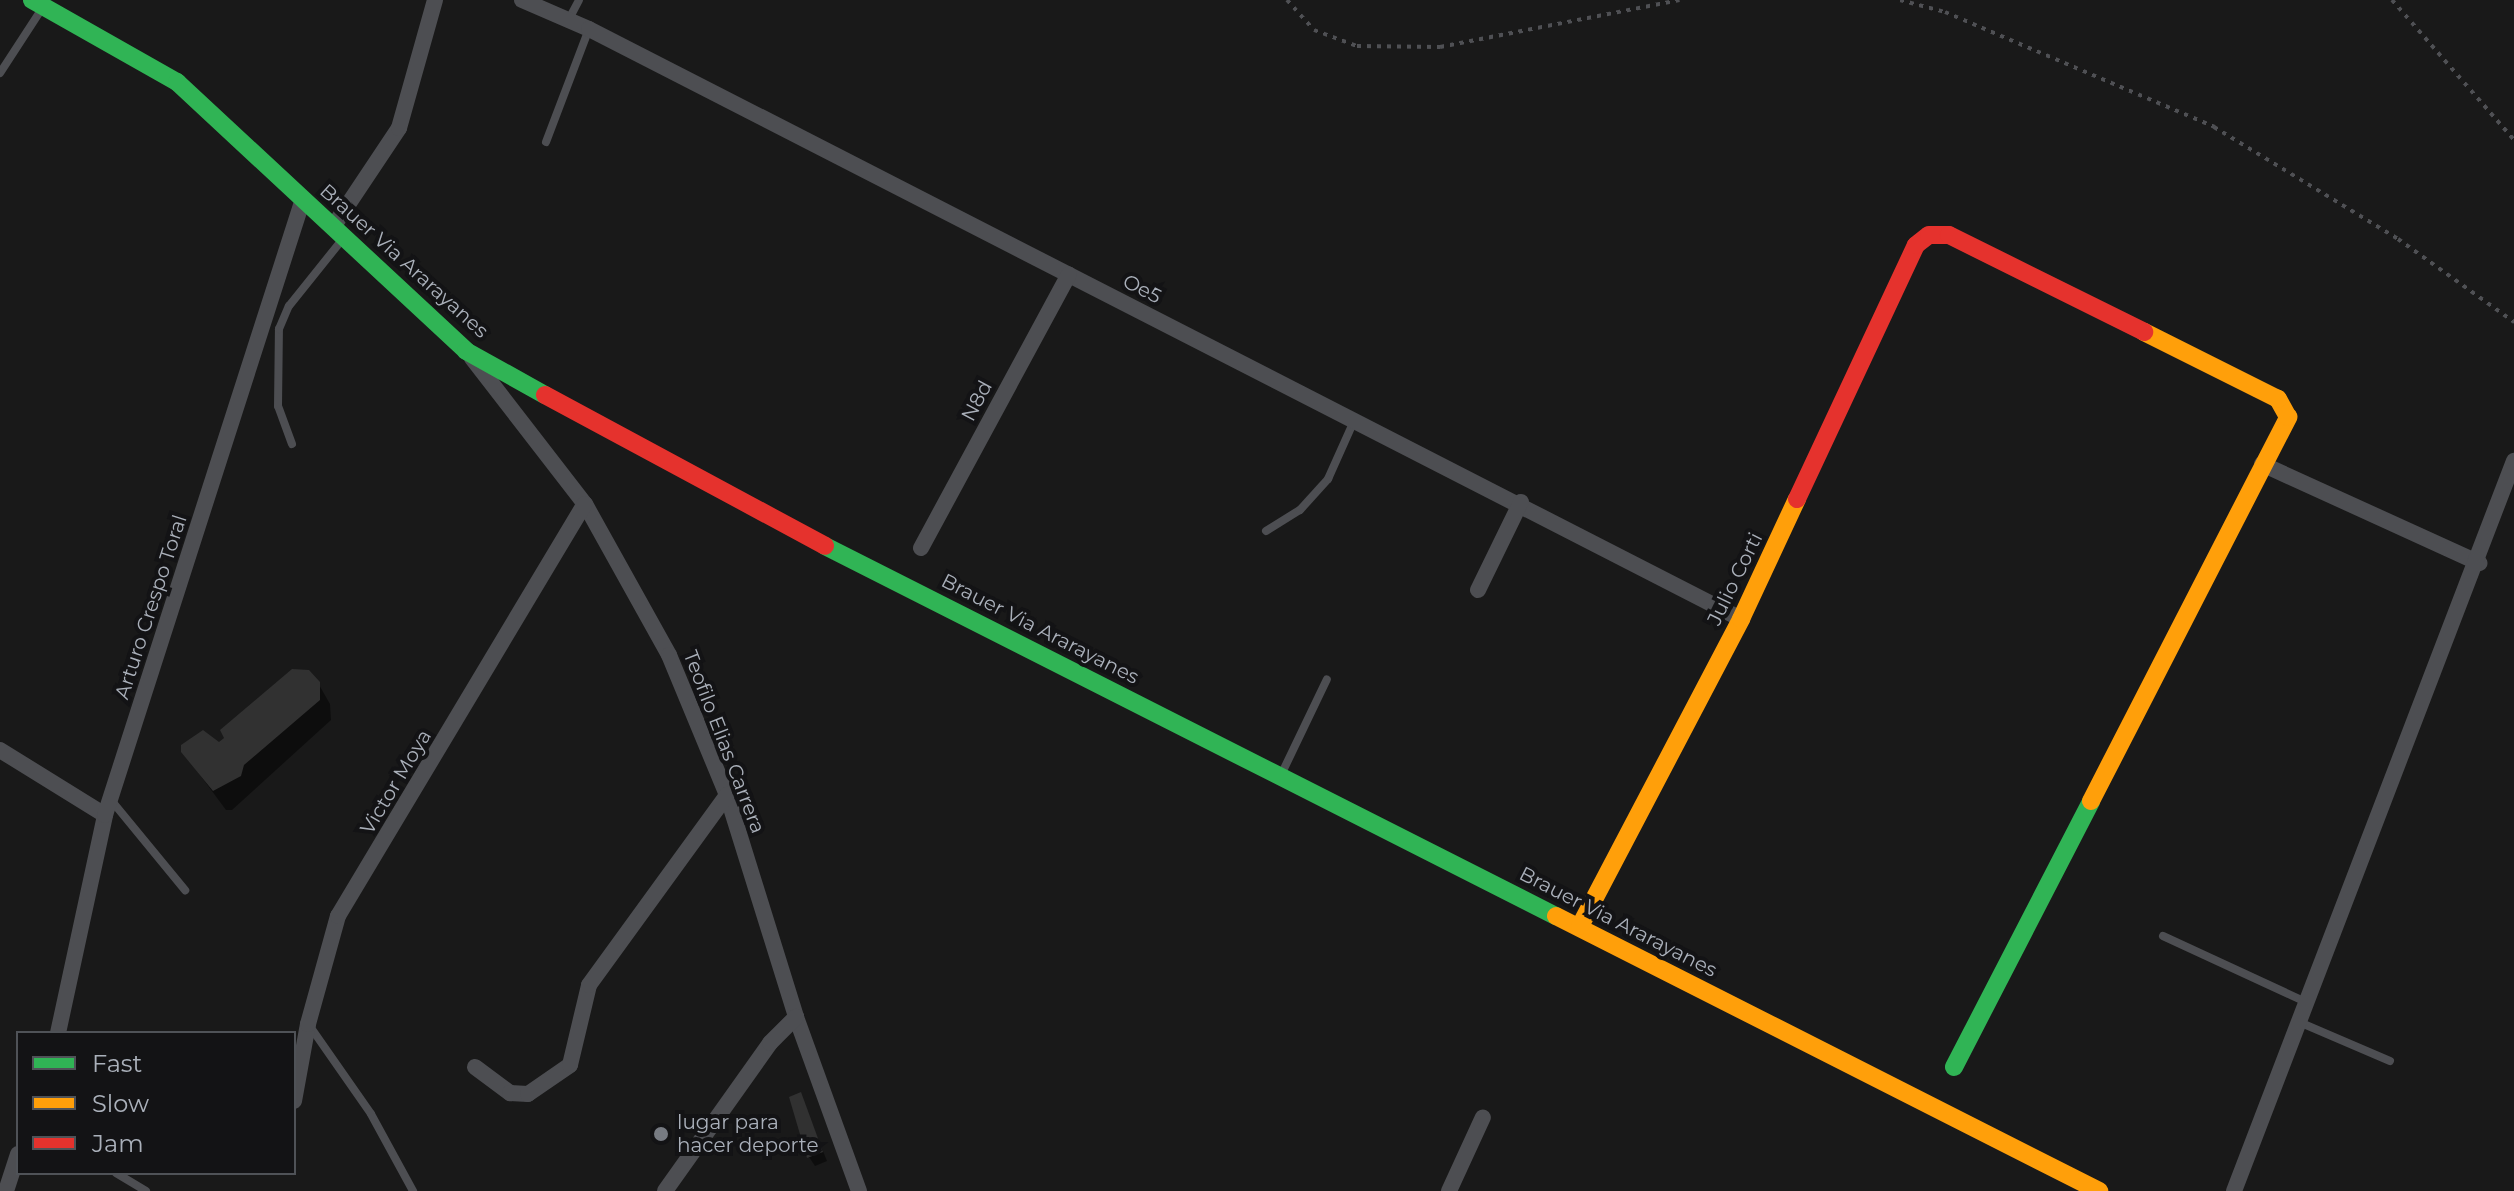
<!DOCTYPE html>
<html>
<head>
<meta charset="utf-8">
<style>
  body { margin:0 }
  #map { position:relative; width:2514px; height:1191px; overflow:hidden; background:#191919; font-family:Montserrat,sans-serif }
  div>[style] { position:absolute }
  .shadow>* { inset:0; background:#0007 }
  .building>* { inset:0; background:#313131 }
  .path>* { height:4px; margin-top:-2px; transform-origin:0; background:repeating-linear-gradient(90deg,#4f5054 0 4px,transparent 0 10px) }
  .lane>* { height:8px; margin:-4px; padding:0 4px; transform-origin:4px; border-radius:4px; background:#4d4e52 }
  .street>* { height:16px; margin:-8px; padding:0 8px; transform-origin:8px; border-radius:8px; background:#4d4e52 }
  .fast>* { height:18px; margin:-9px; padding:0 9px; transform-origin:9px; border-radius:9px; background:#30b455 }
  .slow>* { height:18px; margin:-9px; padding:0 9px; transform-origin:9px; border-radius:9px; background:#ff9f0a }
  .jam>* { height:18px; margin:-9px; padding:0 9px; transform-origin:9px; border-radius:9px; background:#e5322d }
  .dots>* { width:22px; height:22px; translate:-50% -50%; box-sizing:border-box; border:4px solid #131315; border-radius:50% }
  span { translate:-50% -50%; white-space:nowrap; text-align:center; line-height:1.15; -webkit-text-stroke:8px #131315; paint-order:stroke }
  .street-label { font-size:20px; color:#aab0ba }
  .poi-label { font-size:20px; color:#aab0ba }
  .left { translate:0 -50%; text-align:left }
  .legend { position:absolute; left:16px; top:1031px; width:280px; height:144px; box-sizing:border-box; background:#131315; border:2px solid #4f5257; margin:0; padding:10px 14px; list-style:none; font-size:24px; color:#aab0ba }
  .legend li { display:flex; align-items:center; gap:16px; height:40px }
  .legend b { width:40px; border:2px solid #4f5257 }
</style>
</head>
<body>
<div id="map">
  <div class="shadow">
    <div style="clip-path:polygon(318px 683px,330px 704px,331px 720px,232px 810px,226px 810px,183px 752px,219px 745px)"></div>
    <div style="clip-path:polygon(800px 1095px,827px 1161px,815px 1166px,809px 1157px)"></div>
  </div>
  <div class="building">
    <div style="clip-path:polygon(292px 669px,309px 670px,320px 682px,320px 700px,244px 765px,241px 776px,213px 791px,181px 752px,181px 745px,203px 730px,219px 742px,224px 738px,220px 730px)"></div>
    <div style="clip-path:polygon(801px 1092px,823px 1152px,807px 1158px,789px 1097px)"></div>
  </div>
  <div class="path">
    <div style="left:1287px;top:0;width:40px;rotate:48deg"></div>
    <div style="left:1314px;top:30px;width:46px;rotate:20.4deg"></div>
    <div style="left:1357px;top:46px;width:83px;rotate:0.7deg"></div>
    <div style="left:1440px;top:47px;width:244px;rotate:-11.1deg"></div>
    <div style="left:1900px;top:0;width:47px;rotate:14.9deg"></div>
    <div style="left:1945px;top:12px;width:293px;rotate:23.1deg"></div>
    <div style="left:2214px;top:127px;width:215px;rotate:31.3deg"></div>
    <div style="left:2398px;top:239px;width:143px;rotate:35.6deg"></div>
    <div style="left:2392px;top:0;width:186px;rotate:48.9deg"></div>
  </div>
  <div class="lane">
    <div style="left:569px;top:19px;width:21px;rotate:-62deg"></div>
    <div style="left:0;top:73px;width:75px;rotate:-56.9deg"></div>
    <div style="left:546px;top:142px;width:121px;rotate:-69.2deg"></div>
    <div style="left:292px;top:444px;width:40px;rotate:-110.2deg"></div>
    <div style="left:278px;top:406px;width:77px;rotate:-89.3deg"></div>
    <div style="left:279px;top:329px;width:25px;rotate:-67deg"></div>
    <div style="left:289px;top:306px;width:83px;rotate:-51.3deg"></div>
    <div style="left:1266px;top:531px;width:40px;rotate:-32deg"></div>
    <div style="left:1300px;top:510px;width:42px;rotate:-47.9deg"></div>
    <div style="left:1328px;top:479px;width:64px;rotate:-65.9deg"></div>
    <div style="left:1281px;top:775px;width:106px;rotate:-64.4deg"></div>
    <div style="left:111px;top:800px;width:117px;rotate:50.6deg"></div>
    <div style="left:2163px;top:936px;width:157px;rotate:24.8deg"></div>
    <div style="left:2299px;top:1022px;width:99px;rotate:23.2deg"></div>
    <div style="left:309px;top:1025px;width:108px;rotate:55.1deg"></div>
    <div style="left:371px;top:1114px;width:88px;rotate:61.4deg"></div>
    <div style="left:116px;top:1173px;width:35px;rotate:31deg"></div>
  </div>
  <div class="street">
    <div style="left:522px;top:0;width:73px;rotate:23.4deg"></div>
    <div style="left:589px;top:29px;width:1294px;rotate:27.12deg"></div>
    <div style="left:333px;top:227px;width:119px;rotate:-56.3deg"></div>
    <div style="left:399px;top:128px;width:133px;rotate:-74.3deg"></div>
    <div style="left:472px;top:358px;width:185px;rotate:52.3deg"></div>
    <div style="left:585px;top:504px;width:173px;rotate:60.9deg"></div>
    <div style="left:669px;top:655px;width:152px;rotate:67.5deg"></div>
    <div style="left:727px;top:795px;width:232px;rotate:72.7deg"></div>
    <div style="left:796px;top:1017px;width:185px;rotate:70.1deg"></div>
    <div style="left:2262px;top:464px;width:239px;rotate:24.5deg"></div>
    <div style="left:921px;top:548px;width:311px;rotate:-61.6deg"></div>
    <div style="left:1478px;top:590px;width:98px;rotate:-64deg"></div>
    <div style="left:0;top:750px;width:123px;rotate:31.8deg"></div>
    <div style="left:58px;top:1033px;width:223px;rotate:-77.8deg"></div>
    <div style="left:105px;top:815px;width:647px;rotate:-72.18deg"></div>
    <div style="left:475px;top:1067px;width:44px;rotate:36.6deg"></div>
    <div style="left:510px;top:1093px;width:18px;rotate:3deg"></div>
    <div style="left:528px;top:1094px;width:51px;rotate:-34.6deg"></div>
    <div style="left:570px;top:1065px;width:82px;rotate:-76.6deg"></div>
    <div style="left:589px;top:985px;width:235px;rotate:-54deg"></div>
    <div style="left:294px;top:1101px;width:78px;rotate:-79.7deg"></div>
    <div style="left:308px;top:1024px;width:112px;rotate:-74.5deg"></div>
    <div style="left:338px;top:916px;width:480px;rotate:-59.1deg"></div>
    <div style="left:6px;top:1191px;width:39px;rotate:-72deg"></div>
    <div style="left:665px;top:1191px;width:181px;rotate:-54.6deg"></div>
    <div style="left:770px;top:1043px;width:37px;rotate:-45deg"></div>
    <div style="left:1449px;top:1191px;width:81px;rotate:-65.3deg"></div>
    <div style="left:2234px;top:1191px;width:782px;rotate:-69.02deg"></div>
  </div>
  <div class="fast">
    <div style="left:32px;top:0;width:167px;rotate:29.5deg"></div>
    <div style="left:177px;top:82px;width:395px;rotate:42.9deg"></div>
    <div style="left:466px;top:351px;width:90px;rotate:29.1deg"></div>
    <div style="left:825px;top:546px;width:819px;rotate:26.85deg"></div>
    <div style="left:1954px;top:1067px;width:299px;rotate:-62.7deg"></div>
  </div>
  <div class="slow">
    <div style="left:2091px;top:801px;width:432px;rotate:-62.8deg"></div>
    <div style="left:2288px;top:417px;width:21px;rotate:-119deg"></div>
    <div style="left:2278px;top:399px;width:150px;rotate:-153.4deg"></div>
    <div style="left:1556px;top:916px;width:609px;rotate:26.86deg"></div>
    <div style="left:1580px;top:926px;width:347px;rotate:-62.3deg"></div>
    <div style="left:1741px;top:619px;width:132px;rotate:-65deg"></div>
  </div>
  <div class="jam">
    <div style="left:545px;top:395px;width:318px;rotate:28.3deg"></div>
    <div style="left:1797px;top:499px;width:280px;rotate:-64.9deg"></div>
    <div style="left:1916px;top:245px;width:16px;rotate:-38deg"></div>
    <div style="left:1929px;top:235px;width:20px"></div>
    <div style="left:1949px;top:235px;width:218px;rotate:26.4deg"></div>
  </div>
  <div class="dots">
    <div style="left:661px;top:1134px;background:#777b82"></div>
  </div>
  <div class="street-label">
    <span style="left:404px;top:261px;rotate:42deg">Brauer Via Ararayanes</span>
    <span style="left:1142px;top:289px;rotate:27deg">Oe5</span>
    <span style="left:977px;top:401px;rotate:-62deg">N8d</span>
    <span style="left:1735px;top:579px;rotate:-64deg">Julio Corti</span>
    <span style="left:151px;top:607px;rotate:-72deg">Arturo Crespo Toral</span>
    <span style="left:1040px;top:629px;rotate:27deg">Brauer Via Ararayanes</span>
    <span style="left:724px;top:742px;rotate:69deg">Teofilo Elias Carrera</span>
    <span style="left:396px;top:782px;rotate:-59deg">Victor Moya</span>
    <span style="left:1618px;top:922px;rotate:27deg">Brauer Via Ararayanes</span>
  </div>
  <div class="poi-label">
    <span class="left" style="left:677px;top:1134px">lugar para<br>hacer deporte</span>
  </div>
  <ul class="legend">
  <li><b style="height:10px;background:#30b455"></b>Fast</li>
  <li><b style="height:10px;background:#ff9f0a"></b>Slow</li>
  <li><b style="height:10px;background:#e5322d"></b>Jam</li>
  </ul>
</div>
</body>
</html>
